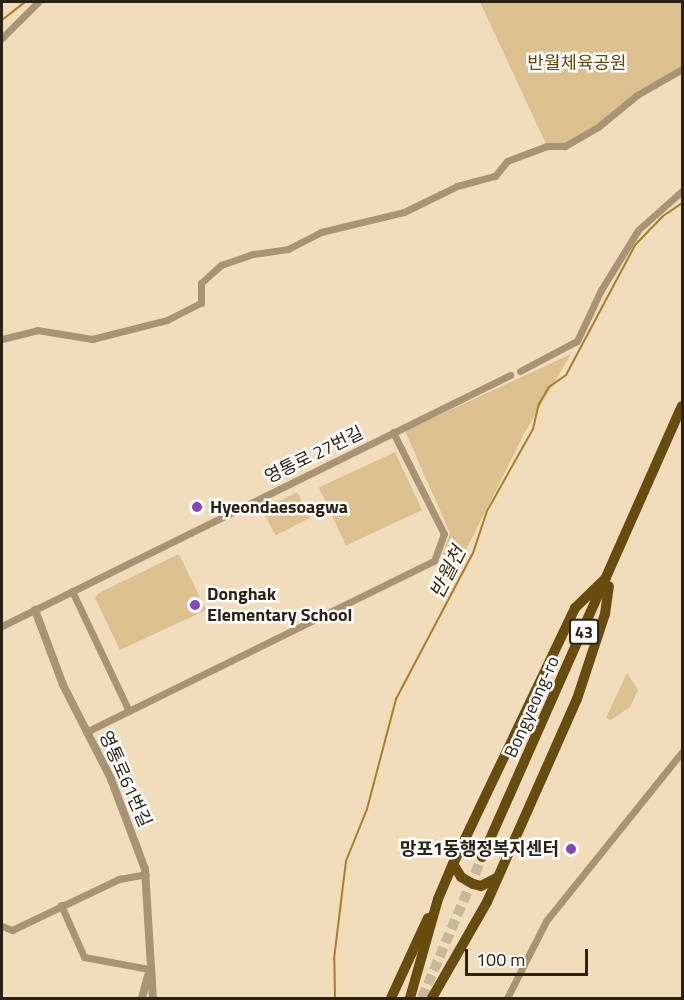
<!DOCTYPE html>
<html>
<head>
<meta charset="utf-8">
<style>
  body { margin:0 }
  #map { position:relative; width:684px; height:1000px; overflow:hidden; background:#f1dcbb; font-family:"Titillium Web","Noto Sans KR",sans-serif }
  div>[style] { position:absolute }
  .green>* { inset:0; background:#ddc08f; transform-origin:0 0 }
  .stream>* { height:2px; margin:-1px; padding:0 1px; transform-origin:1px; border-radius:1px; background:#a97e29 }
  .trunk-tunnel>* { height:10px; margin-top:-5px; transform-origin:0; background:repeating-linear-gradient(90deg,#c9b79a 0 10px,transparent 0 15px) }
  .minor>* { height:7px; margin:-3.5px; padding:0 3.5px; transform-origin:3.5px; border-radius:3.5px; background:#a89474 }
  .tertiary>* { height:8px; margin:-4px; padding:0 4px; transform-origin:4px; border-radius:4px; background:#a89474 }
  .trunk>* { height:10px; margin:-5px; padding:0 5px; transform-origin:5px; border-radius:5px; background:#684c0f }
  .dots>* { width:16px; height:16px; translate:-50% -50%; box-sizing:border-box; border:3px solid #fff; border-radius:50% }
  span { translate:-50% -50%; white-space:nowrap; text-align:center; line-height:1.15; -webkit-text-stroke:5px #fff; paint-order:stroke }
  .shield-label span { padding:2px 4px; background:#fff; border:2px solid; border-radius:4px; -webkit-text-stroke-width:0 }
  .shield-label { font-size:16px; color:#292215; font-weight:700 }
  .park-label { font-size:18px; color:#664804 }
  .street-label { font-size:18px; color:#292215 }
  .poi-label { font-size:18px; color:#292215; font-weight:700 }
  .left { translate:0 -50%; text-align:left }
  .right { translate:-100% -50%; text-align:right }
  .water-label { font-size:20px; color:#402d09; font-style:italic }
  .frame { position:absolute; inset:0; border:3px solid #292215; pointer-events:none }
  .scale { position:absolute; left:465px; top:949px; width:123px; height:27px; box-sizing:border-box; border:3px solid #292215; border-top:0; padding-left:8px; font-size:18px; line-height:21px; white-space:nowrap; color:#292215; -webkit-text-stroke:4px #fff; paint-order:stroke }
</style>
</head>
<body>
<div id="map">
  <div class="green">
    <div style="clip-path:polygon(480px 2px,682px 2px,682px 69px,566px 146px,547px 146px)"></div>
    <div style="clip-path:polygon(571px 354px,525px 432px,460px 562px,441px 558px,450px 533px,405px 431px)"></div>
    <div style="left:395px;top:452px;width:64px;height:84px;rotate:65deg"></div>
    <div style="left:297px;top:492px;width:29px;height:39px;rotate:63deg"></div>
    <div style="clip-path:polygon(179px 554px,206px 610px,120px 650px,95px 598px,99px 593px)"></div>
    <div style="clip-path:polygon(627px 673px,638px 690px,630px 707px,611px 720px,606px 718px)"></div>
  </div>
  <div class="stream">
    <div style="left:2px;top:20px;width:29px;rotate:-38deg"></div>
    <div style="left:335px;top:998px;width:39px;rotate:-91deg"></div>
    <div style="left:334px;top:959px;width:99px;rotate:-83deg"></div>
    <div style="left:346px;top:861px;width:56px;rotate:-68deg"></div>
    <div style="left:367px;top:809px;width:114px;rotate:-75.2deg"></div>
    <div style="left:396px;top:699px;width:165px;rotate:-62.2deg"></div>
    <div style="left:473px;top:553px;width:44px;rotate:-71.6deg"></div>
    <div style="left:487px;top:511px;width:94px;rotate:-60.7deg"></div>
    <div style="left:533px;top:429px;width:26px;rotate:-77deg"></div>
    <div style="left:539px;top:404px;width:20px;rotate:-60deg"></div>
    <div style="left:549px;top:387px;width:21px;rotate:-35deg"></div>
    <div style="left:566px;top:375px;width:147px;rotate:-62deg"></div>
    <div style="left:635px;top:245px;width:40px;rotate:-46deg"></div>
    <div style="left:663px;top:216px;width:23px;rotate:-34deg"></div>
  </div>
  <div class="trunk-tunnel">
    <div style="left:422px;top:998px;width:153px;rotate:-66.9deg"></div>
  </div>
  <div class="minor">
    <div style="left:2px;top:38px;width:51px;rotate:-45deg"></div>
    <div style="left:2px;top:339px;width:36px;rotate:-14deg"></div>
    <div style="left:37px;top:330px;width:56px;rotate:9.3deg"></div>
    <div style="left:92px;top:339px;width:77px;rotate:-14.2deg"></div>
    <div style="left:167px;top:320px;width:38px;rotate:-27deg"></div>
    <div style="left:201px;top:303px;width:20px;rotate:-90deg"></div>
    <div style="left:201px;top:283px;width:27px;rotate:-42deg"></div>
    <div style="left:221px;top:265px;width:34px;rotate:-19deg"></div>
    <div style="left:253px;top:254px;width:35px;rotate:-8deg"></div>
    <div style="left:288px;top:249px;width:37px;rotate:-27deg"></div>
    <div style="left:321px;top:232px;width:85px;rotate:-13.5deg"></div>
    <div style="left:404px;top:212px;width:59px;rotate:-26.1deg"></div>
    <div style="left:457px;top:186px;width:39px;rotate:-15deg"></div>
    <div style="left:495px;top:176px;width:19px;rotate:-51deg"></div>
    <div style="left:507px;top:161px;width:43px;rotate:-20.6deg"></div>
    <div style="left:547px;top:146px;width:18px"></div>
    <div style="left:565px;top:146px;width:38px;rotate:-30deg"></div>
    <div style="left:598px;top:127px;width:50px;rotate:-39.4deg"></div>
    <div style="left:637px;top:95px;width:52px;rotate:-30deg"></div>
    <div style="left:520px;top:371px;width:64px;rotate:-27.8deg"></div>
    <div style="left:577px;top:341px;width:56px;rotate:-64.8deg"></div>
    <div style="left:601px;top:290px;width:70px;rotate:-58.3deg"></div>
    <div style="left:638px;top:230px;width:59px;rotate:-41.6deg"></div>
    <div style="left:72px;top:591px;width:133px;rotate:64.6deg"></div>
    <div style="left:2px;top:626px;width:567px;rotate:-26.29deg"></div>
    <div style="left:86px;top:732px;width:388px;rotate:-26.2deg"></div>
    <div style="left:434px;top:561px;width:29px;rotate:-70deg"></div>
    <div style="left:444px;top:534px;width:114px;rotate:-116.6deg"></div>
    <div style="left:61px;top:905px;width:57px;rotate:66.1deg"></div>
    <div style="left:84px;top:957px;width:66px;rotate:10.5deg"></div>
    <div style="left:2px;top:926px;width:11px;rotate:22deg"></div>
    <div style="left:12px;top:930px;width:119px;rotate:-25.5deg"></div>
    <div style="left:119px;top:879px;width:27px;rotate:-10deg"></div>
    <div style="left:507px;top:998px;width:86px;rotate:-63.1deg"></div>
    <div style="left:546px;top:921px;width:217px;rotate:-51.2deg"></div>
  </div>
  <div class="tertiary">
    <div style="left:35px;top:610px;width:80px;rotate:69.5deg"></div>
    <div style="left:63px;top:685px;width:106px;rotate:62.9deg"></div>
    <div style="left:111px;top:779px;width:96px;rotate:69.3deg"></div>
    <div style="left:145px;top:869px;width:129px;rotate:86.5deg"></div>
    <div style="left:142px;top:998px;width:23px;rotate:-75deg"></div>
  </div>
  <div class="trunk">
    <div style="left:482px;top:857px;width:493px;rotate:-66.1deg"></div>
    <div style="left:453px;top:864px;width:15px;rotate:58deg"></div>
    <div style="left:461px;top:877px;width:14px;rotate:30deg"></div>
    <div style="left:473px;top:884px;width:8px;rotate:14deg"></div>
    <div style="left:481px;top:886px;width:18px;rotate:-27deg"></div>
    <div style="left:391px;top:998px;width:88px;rotate:-65.2deg"></div>
    <div style="left:410px;top:998px;width:103px;rotate:-74.2deg"></div>
    <div style="left:438px;top:899px;width:38px;rotate:-67deg"></div>
    <div style="left:453px;top:864px;width:284px;rotate:-64.5deg"></div>
    <div style="left:575px;top:608px;width:43px;rotate:-44.1deg"></div>
    <div style="left:432px;top:998px;width:111px;rotate:-60.2deg"></div>
    <div style="left:487px;top:902px;width:222px;rotate:-66.1deg"></div>
    <div style="left:577px;top:699px;width:89px;rotate:-71.8deg"></div>
    <div style="left:605px;top:614px;width:28px;rotate:-82deg"></div>
  </div>
  <div class="dots">
    <div style="left:197px;top:507px;background:#8346bc"></div>
    <div style="left:195px;top:605px;background:#8346bc"></div>
    <div style="left:571px;top:849px;background:#8346bc"></div>
  </div>
  <div class="shield-label">
    <span style="left:584px;top:632px">43</span>
  </div>
  <div class="park-label">
    <span style="left:577px;top:63px">반월체육공원</span>
  </div>
  <div class="street-label">
    <span style="left:314px;top:455px;rotate:-26deg">영통로 27번길</span>
    <span style="left:532px;top:707px;rotate:-66deg">Bongyeong-ro</span>
    <span style="left:125px;top:779px;rotate:66deg">영통로61번길</span>
  </div>
  <div class="poi-label">
    <span class="left" style="left:210px;top:507px">Hyeondaesoagwa</span>
    <span class="left" style="left:207px;top:605px">Donghak<br>Elementary School</span>
    <span class="right" style="left:559px;top:849px">망포1동행정복지센터</span>
  </div>
  <div class="water-label">
    <span style="left:447px;top:572px;rotate:-63deg">반월천</span>
  </div>
  <div class="frame"></div>
  <div class="scale">100 m</div>
</div>
</body>
</html>
